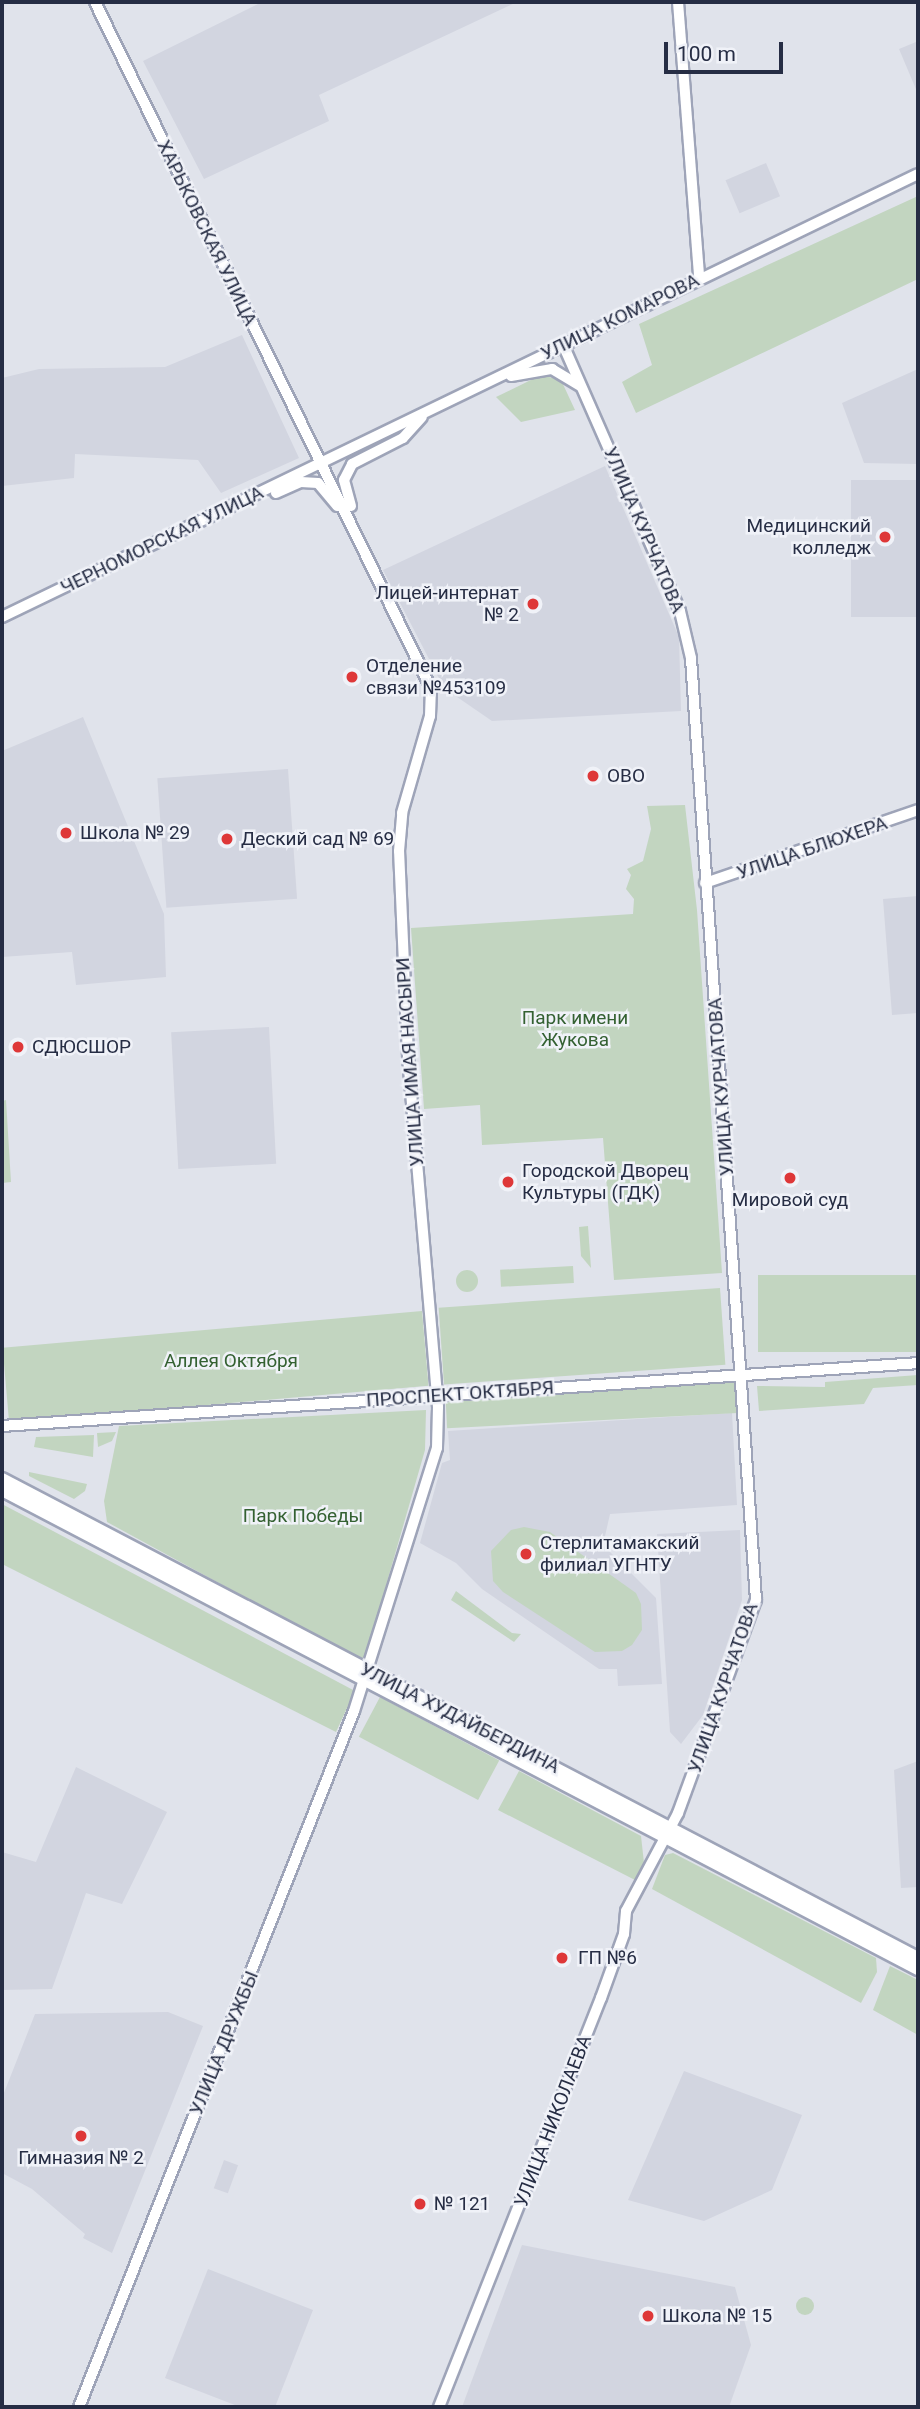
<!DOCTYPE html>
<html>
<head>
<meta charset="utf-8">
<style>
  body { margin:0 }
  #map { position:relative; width:920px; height:2409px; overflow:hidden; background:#e0e3eb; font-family:Roboto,sans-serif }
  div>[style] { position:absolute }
  .built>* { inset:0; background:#d2d5e0; transform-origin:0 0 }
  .green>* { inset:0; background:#c2d5c0; transform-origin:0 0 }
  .round { border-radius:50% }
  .roads { filter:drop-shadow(2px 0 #9ea4b8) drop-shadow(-2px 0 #9ea4b8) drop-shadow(0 2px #9ea4b8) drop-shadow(0 -2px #9ea4b8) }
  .secondary>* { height:10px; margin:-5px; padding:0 5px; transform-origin:5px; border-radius:5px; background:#fff }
  .primary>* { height:12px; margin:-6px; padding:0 6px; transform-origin:6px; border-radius:6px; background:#fff }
  .dots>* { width:19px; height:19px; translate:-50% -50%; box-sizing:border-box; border:4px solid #f0f2f8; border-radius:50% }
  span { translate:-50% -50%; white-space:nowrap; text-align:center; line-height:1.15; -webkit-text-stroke:5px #f0f2f8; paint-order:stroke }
  .street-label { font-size:19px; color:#262d44 }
  .poi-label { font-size:19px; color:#262d44 }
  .right { translate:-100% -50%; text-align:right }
  .left { translate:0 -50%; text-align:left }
  .park-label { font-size:19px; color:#346132 }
  .frame { position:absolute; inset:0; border:4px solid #262d44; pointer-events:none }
  .scale { position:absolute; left:664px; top:42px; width:119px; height:32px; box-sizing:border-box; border:4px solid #262d44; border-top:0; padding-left:9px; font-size:21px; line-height:24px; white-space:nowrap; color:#262d44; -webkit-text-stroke:5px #f0f2f8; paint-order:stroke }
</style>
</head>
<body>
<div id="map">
  <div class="built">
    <div style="clip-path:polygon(262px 2px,517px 2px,319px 95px,329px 121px,204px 179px,143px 61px)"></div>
    <div style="clip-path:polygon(916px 42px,918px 48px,918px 94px,899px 49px)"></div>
    <div style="left:766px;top:163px;width:36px;height:44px;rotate:67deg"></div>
    <div style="clip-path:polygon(242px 335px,299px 458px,221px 493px,198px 460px,75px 454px,74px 478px,2px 486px,2px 378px,39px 369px,165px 367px)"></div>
    <div style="clip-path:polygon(918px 369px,918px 464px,864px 463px,842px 403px)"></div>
    <div style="clip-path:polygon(605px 466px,679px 637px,681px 711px,492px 721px,444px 688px,383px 570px)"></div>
    <div style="left:918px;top:480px;width:137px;height:67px;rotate:90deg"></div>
    <div style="clip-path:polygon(83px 717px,164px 914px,166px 977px,76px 985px,72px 952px,2px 957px,2px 751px)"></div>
    <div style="left:288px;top:769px;width:130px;height:131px;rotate:86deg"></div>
    <div style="clip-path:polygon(918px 896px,918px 1013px,892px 1015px,883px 899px)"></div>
    <div style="left:269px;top:1027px;width:137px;height:98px;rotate:87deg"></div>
    <div style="clip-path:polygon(732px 1413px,737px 1505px,610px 1514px,603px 1545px,656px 1598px,662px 1684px,618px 1686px,617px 1669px,599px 1669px,482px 1589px,456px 1563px,420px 1543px,442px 1463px,450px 1460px,448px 1431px)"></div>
    <div style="clip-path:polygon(740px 1530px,742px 1600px,703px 1715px,681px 1744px,670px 1732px,657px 1534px)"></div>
    <div style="clip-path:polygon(918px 1761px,918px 1887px,901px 1888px,894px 1770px)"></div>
    <div style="clip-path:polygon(76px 1767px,167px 1812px,122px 1904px,86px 1893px,52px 1989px,2px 1990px,2px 1852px,36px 1862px)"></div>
    <div style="clip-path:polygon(168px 2012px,203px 2026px,112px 2253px,83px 2238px,85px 2234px,32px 2189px,2px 2173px,2px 2098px,35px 2014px)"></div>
    <div style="clip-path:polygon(684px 2071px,802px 2115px,772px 2190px,704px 2221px,628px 2200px)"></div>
    <div style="left:224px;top:2160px;width:15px;height:30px;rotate:20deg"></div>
    <div style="clip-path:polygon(522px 2245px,735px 2287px,751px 2345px,729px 2407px,462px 2407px)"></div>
    <div style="clip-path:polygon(208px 2269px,313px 2310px,275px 2407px,240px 2407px,165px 2378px)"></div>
  </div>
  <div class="green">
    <div style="clip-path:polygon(918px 196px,918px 279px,636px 413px,622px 382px,652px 365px,639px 324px)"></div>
    <div style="clip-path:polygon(541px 375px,561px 380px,575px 410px,521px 422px,496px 397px)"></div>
    <div style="clip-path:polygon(685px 805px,697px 910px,722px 1273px,614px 1280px,603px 1138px,482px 1145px,480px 1105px,424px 1109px,411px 928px,633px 914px,634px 899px,626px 889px,631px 875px,627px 869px,643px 861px,651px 829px,647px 806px)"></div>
    <div style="clip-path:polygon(6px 1100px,11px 1182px,2px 1183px,2px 1101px)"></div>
    <div style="clip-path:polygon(588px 1226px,591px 1268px,581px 1256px,579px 1227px)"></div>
    <div style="left:573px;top:1266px;width:17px;height:73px;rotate:87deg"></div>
    <div class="round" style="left:456px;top:1270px;width:22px;height:22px"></div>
    <div style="left:918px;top:1275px;width:77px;height:160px;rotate:90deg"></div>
    <div style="left:720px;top:1288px;width:77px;height:282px;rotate:86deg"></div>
    <div style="left:422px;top:1311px;width:75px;height:421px;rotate:85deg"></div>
    <div style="clip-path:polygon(918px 1375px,918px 1385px,873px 1388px,864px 1404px,759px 1411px,757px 1386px,825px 1387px,825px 1382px)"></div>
    <div style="left:736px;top:1380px;width:33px;height:291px;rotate:87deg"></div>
    <div style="clip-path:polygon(426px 1410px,425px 1450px,364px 1662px,107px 1522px,104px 1501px,119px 1426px)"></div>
    <div style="clip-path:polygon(116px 1432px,112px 1441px,98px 1447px,97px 1433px)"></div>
    <div style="clip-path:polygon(94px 1435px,93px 1457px,34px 1447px,36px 1437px)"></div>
    <div style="clip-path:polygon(29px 1472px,87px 1484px,85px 1491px,74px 1499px,29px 1476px)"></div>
    <div style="clip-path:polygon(2px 1504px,355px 1691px,336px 1732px,2px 1564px)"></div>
    <div style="clip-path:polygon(524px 1527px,550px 1532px,636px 1593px,641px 1604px,642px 1630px,632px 1645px,622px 1651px,595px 1652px,503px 1592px,493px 1581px,491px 1551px,511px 1530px)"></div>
    <div style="clip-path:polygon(456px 1591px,512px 1633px,521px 1634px,514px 1642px,451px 1600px)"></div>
    <div style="left:380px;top:1697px;width:135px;height:45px;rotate:28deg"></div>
    <div style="clip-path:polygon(519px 1771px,641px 1836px,644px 1863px,635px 1880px,498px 1810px)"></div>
    <div style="clip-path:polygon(673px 1853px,876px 1958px,877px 1972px,861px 2003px,652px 1889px,665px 1855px)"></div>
    <div style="clip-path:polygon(890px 1966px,918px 1980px,918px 2035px,873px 2010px)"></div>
    <div class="round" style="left:796px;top:2297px;width:18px;height:18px"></div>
  </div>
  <div class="roads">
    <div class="secondary">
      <div style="left:678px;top:2px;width:276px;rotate:85.6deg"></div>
      <div style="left:511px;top:376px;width:42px;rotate:-9.7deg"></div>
      <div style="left:552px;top:369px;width:33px;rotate:31deg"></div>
      <div style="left:276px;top:493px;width:27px;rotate:-24deg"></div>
      <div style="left:301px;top:482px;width:17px;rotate:3deg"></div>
      <div style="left:318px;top:483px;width:30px;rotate:50deg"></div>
      <div style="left:351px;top:506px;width:27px;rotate:-105deg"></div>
      <div style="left:344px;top:480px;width:18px;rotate:-63deg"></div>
      <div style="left:352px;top:464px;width:57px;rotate:-27deg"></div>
      <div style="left:403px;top:438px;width:28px;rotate:-48deg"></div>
      <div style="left:2px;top:617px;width:1017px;rotate:-25.81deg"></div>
      <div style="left:705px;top:883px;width:225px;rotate:-18.9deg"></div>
      <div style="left:2px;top:1426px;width:918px;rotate:-3.93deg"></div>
      <div style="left:79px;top:2407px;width:748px;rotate:-68.44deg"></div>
      <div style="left:354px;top:1711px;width:276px;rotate:-72.5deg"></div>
      <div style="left:437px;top:1448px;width:41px;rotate:-88.6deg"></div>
      <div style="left:438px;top:1407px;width:352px;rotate:-94.9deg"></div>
      <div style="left:408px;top:1056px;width:205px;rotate:-92.5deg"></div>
      <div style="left:399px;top:851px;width:38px;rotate:-85deg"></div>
      <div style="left:402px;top:813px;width:101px;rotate:-73.9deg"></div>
      <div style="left:430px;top:716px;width:28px;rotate:-88deg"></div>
      <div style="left:431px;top:688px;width:764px;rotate:-116.1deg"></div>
      <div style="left:439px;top:2407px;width:440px;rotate:-68.4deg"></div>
      <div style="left:601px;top:1998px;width:68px;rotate:-70.2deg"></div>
      <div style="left:624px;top:1934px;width:23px;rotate:-85deg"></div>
      <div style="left:626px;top:1911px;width:111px;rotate:-62deg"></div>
      <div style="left:678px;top:1813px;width:227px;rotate:-69.9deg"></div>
      <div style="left:756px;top:1600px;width:944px;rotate:-93.95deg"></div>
      <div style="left:691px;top:658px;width:48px;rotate:-103.2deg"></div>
      <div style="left:680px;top:611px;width:291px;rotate:-113.7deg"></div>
    </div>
    <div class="primary">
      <div style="left:2px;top:1479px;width:1034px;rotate:27.61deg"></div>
      <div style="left:2px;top:1490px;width:1034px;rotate:27.61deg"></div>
    </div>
  </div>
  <div class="dots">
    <div style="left:885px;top:537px;background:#de3738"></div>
    <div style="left:533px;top:604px;background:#de3738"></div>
    <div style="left:352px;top:677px;background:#de3738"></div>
    <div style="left:593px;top:776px;background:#de3738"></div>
    <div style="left:66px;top:833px;background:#de3738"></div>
    <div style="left:227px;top:839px;background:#de3738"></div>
    <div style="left:18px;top:1047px;background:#de3738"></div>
    <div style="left:790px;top:1178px;background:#de3738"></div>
    <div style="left:508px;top:1182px;background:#de3738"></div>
    <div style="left:526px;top:1554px;background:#de3738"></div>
    <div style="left:562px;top:1958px;background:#de3738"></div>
    <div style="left:81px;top:2136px;background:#de3738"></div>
    <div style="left:420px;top:2204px;background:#de3738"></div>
    <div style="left:648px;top:2316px;background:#de3738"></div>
  </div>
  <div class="street-label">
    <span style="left:207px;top:233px;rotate:64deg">ХАРЬКОВСКАЯ УЛИЦА</span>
    <span style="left:620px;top:317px;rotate:-26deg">УЛИЦА КОМАРОВА</span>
    <span style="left:644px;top:530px;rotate:67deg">УЛИЦА КУРЧАТОВА</span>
    <span style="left:162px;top:540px;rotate:-26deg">ЧЕРНОМОРСКАЯ УЛИЦА</span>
    <span style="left:812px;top:848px;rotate:-19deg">УЛИЦА БЛЮХЕРА</span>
    <span style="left:410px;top:1062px;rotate:-94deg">УЛИЦА ИМАЯ НАСЫРИ</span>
    <span style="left:721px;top:1087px;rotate:-94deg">УЛИЦА КУРЧАТОВА</span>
    <span style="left:460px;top:1394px;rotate:-4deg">ПРОСПЕКТ ОКТЯБРЯ</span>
    <span style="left:723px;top:1688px;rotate:-71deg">УЛИЦА КУРЧАТОВА</span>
    <span style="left:460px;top:1718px;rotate:27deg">УЛИЦА ХУДАЙБЕРДИНА</span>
    <span style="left:224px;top:2043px;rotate:-68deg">УЛИЦА ДРУЖБЫ</span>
    <span style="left:553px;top:2121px;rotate:-69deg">УЛИЦА НИКОЛАЕВА</span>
  </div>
  <div class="poi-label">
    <span class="right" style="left:871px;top:537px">Медицинский<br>колледж</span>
    <span class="right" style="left:519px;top:604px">Лицей-интернат<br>№ 2</span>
    <span class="left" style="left:366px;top:677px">Отделение<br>связи №453109</span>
    <span class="left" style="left:607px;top:776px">ОВО</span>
    <span class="left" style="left:80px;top:833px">Школа № 29</span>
    <span class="left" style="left:241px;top:839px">Деский сад № 69</span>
    <span class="left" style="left:32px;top:1047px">СДЮСШОР</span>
    <span class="left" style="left:522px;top:1182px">Городской Дворец<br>Культуры (ГДК)</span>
    <span style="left:790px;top:1200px">Мировой суд</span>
    <span class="left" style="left:540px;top:1554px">Стерлитамакский<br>филиал УГНТУ</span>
    <span class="left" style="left:578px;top:1958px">ГП №6</span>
    <span style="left:81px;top:2158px">Гимназия № 2</span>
    <span class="left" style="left:434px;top:2204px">№ 121</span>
    <span class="left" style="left:662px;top:2316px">Школа № 15</span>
  </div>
  <div class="park-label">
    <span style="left:575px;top:1029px">Парк имени<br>Жукова</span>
    <span style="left:231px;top:1361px">Аллея Октября</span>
    <span style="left:303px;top:1516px">Парк Победы</span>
  </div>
  <div class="frame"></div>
  <div class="scale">100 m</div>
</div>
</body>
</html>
